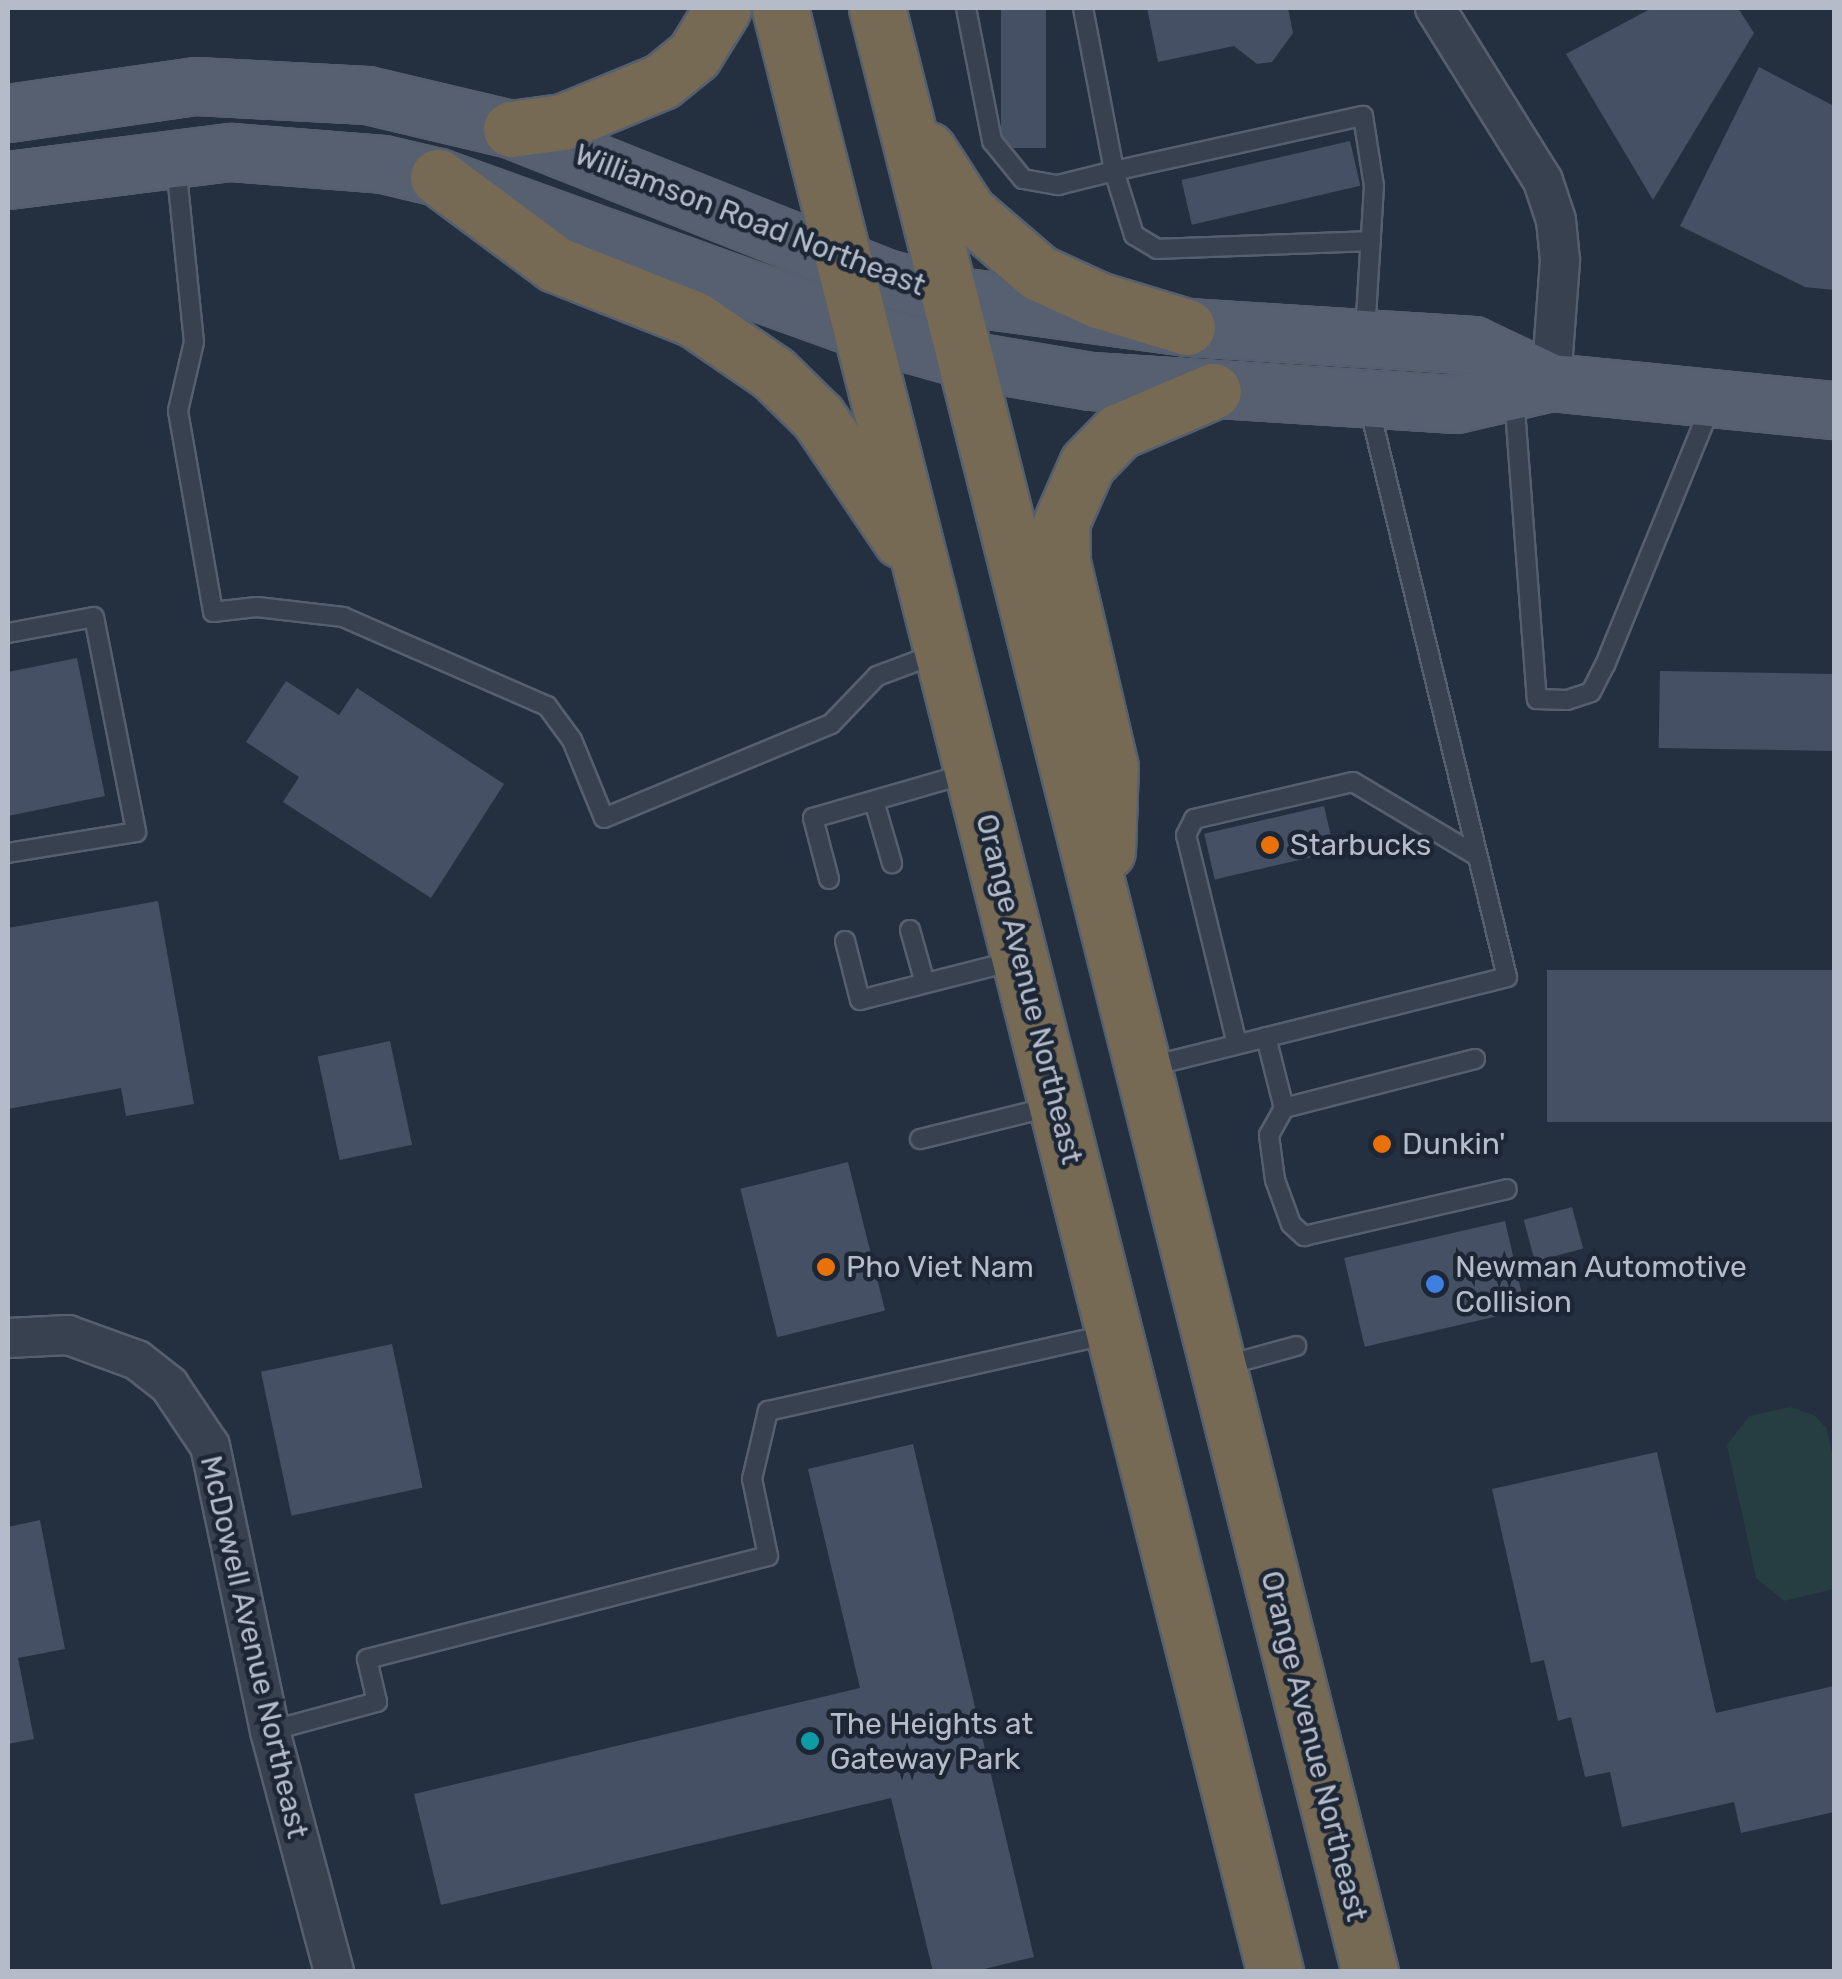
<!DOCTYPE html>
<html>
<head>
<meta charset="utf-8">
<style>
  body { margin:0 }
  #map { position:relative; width:1842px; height:1979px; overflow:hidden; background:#242f40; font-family:Rubik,sans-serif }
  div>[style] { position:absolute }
  .green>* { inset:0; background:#263d41 }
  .building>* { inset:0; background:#455064; transform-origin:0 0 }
  .roads { filter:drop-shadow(2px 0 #565f6d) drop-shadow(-2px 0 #565f6d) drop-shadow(0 2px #565f6d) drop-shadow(0 -2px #565f6d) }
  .lane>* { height:18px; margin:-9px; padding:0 9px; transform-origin:9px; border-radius:9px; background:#384150 }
  .street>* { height:38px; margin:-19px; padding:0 19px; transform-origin:19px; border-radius:19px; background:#384150 }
  .primary>* { height:55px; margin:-27.5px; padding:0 27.5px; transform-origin:27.5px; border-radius:27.5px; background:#566070 }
  .highway>* { height:55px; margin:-27.5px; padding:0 27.5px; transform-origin:27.5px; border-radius:27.5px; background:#766a55 }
  .dots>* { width:28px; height:28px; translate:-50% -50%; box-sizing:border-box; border:5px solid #1d2635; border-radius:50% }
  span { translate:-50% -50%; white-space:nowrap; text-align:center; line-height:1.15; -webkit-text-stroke:9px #1d2635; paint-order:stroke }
  .street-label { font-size:30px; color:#b4bcca }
  .poi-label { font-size:30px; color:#b4bcca }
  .left { translate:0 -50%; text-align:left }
  .frame { position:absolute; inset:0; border:10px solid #b4bcca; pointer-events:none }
</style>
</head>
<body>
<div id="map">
  <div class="green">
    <div style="clip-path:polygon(1790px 1407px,1814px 1415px,1827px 1429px,1834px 1462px,1834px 1589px,1784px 1601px,1756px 1578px,1727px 1445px,1749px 1416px)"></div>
  </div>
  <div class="building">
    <div style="left:1001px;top:8px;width:45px;height:140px"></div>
    <div style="clip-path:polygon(1147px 8px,1288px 8px,1293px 33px,1272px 62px,1257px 64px,1234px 46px,1158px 62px)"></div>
    <div style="clip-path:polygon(1652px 8px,1738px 8px,1754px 33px,1653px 200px,1566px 54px)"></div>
    <div style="clip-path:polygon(1759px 67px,1834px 106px,1834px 290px,1805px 287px,1680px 226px)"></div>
    <div style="left:1350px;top:141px;width:46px;height:173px;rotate:77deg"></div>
    <div style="clip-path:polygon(77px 658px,105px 796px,8px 816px,8px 672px)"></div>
    <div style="left:1660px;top:671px;width:174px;height:77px;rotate:1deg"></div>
    <div style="clip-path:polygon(286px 681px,339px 715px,357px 688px,504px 784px,431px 898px,283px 802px,299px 777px,246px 742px)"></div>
    <div style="left:1324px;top:806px;width:47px;height:123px;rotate:77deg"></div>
    <div style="clip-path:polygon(158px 901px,194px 1104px,126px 1116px,121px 1088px,8px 1109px,8px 928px)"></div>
    <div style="left:1834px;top:970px;width:152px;height:287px;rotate:90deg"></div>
    <div style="left:390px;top:1041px;width:106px;height:74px;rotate:78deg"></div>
    <div style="left:848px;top:1162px;width:153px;height:111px;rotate:76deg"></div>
    <div style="left:1572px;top:1207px;width:43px;height:50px;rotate:75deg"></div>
    <div style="left:1505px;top:1221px;width:91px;height:165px;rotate:77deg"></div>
    <div style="left:392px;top:1344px;width:147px;height:134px;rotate:78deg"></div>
    <div style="clip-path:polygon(913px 1444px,1034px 1957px,972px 1972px,933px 1972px,891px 1798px,441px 1905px,414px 1794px,860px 1688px,808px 1469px)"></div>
    <div style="clip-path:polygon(1657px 1452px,1716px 1713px,1834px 1686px,1834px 1812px,1741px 1833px,1734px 1802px,1622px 1827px,1610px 1772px,1585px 1777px,1571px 1717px,1558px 1721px,1544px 1660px,1531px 1663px,1492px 1489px)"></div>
    <div style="clip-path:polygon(40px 1520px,65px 1649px,18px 1658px,34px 1739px,8px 1744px,8px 1527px)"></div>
  </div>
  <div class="roads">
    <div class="lane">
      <div style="left:966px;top:8px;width:136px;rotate:78.9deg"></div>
      <div style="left:992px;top:141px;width:49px;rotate:50.8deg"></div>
      <div style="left:1023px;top:179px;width:36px;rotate:10deg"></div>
      <div style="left:1058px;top:185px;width:58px;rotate:-14deg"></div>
      <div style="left:1114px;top:171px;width:67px;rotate:72.6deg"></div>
      <div style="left:1134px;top:235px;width:27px;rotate:31deg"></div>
      <div style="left:1157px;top:249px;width:214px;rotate:-2.1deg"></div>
      <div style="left:1083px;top:8px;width:166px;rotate:79.2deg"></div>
      <div style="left:1114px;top:171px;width:255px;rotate:-12.5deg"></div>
      <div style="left:1363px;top:116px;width:71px;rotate:81.1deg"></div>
      <div style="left:1374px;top:186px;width:146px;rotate:93.5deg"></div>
      <div style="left:176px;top:165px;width:178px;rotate:84.2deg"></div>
      <div style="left:194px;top:342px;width:71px;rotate:103.1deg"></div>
      <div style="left:178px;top:411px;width:204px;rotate:80.1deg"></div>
      <div style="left:213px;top:612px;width:44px;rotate:-6.5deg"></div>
      <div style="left:257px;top:607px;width:87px;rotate:6.6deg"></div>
      <div style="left:343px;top:617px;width:223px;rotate:23.6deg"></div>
      <div style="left:547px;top:706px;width:42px;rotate:53.7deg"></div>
      <div style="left:572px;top:740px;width:84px;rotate:67.7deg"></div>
      <div style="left:604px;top:818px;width:246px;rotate:-22.5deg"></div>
      <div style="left:831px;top:724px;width:66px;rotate:-46.2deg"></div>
      <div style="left:877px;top:676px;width:63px;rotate:-20.4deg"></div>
      <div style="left:1514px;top:396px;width:304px;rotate:85.7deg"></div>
      <div style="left:1537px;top:699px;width:30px;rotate:2deg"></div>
      <div style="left:1567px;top:700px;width:25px;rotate:-18deg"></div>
      <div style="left:1591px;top:692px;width:30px;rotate:-63deg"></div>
      <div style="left:1605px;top:665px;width:283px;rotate:-67.8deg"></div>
      <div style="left:8px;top:633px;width:87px;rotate:-10.5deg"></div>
      <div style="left:94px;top:617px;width:219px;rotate:78.9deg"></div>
      <div style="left:136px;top:832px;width:130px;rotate:170.7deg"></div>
      <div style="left:874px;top:801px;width:65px;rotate:73.8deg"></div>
      <div style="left:829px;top:879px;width:63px;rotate:-104.7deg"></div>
      <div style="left:813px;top:818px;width:158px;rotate:-16.1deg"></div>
      <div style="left:910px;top:930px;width:55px;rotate:74.2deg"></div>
      <div style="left:845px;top:941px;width:61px;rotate:75.7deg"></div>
      <div style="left:860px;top:1000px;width:158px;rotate:-14.3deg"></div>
      <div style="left:1266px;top:1037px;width:73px;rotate:75.8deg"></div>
      <div style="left:1237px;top:1044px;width:215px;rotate:-103.7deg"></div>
      <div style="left:1186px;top:835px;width:18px;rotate:-63deg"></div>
      <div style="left:1194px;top:819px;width:163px;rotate:-13.1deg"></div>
      <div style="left:1353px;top:782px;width:144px;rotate:30.8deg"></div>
      <div style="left:1475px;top:1059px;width:197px;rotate:165.6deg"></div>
      <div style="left:1284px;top:1108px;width:31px;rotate:119deg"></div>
      <div style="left:1269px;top:1135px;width:45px;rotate:82.4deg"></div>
      <div style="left:1275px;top:1180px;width:47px;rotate:70deg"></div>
      <div style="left:1291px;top:1224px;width:18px;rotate:43deg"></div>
      <div style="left:1304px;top:1236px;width:208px;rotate:-13deg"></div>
      <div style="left:1147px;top:1067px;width:371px;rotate:-14deg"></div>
      <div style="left:1507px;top:977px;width:587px;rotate:-103.59deg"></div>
      <div style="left:920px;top:1139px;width:137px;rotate:-13.9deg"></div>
      <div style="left:1224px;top:1366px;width:75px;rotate:-15.5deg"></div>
      <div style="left:270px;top:1731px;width:111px;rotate:-15.2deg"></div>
      <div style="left:377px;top:1702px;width:44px;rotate:-103.1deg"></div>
      <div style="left:367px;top:1659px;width:414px;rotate:-14.4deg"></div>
      <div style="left:768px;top:1556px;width:79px;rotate:-101.7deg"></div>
      <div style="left:752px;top:1479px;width:70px;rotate:-76.8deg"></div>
      <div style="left:768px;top:1411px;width:346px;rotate:-12.7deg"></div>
    </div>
    <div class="street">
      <div style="left:1435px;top:8px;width:204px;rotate:58deg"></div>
      <div style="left:1543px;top:181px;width:41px;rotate:71.6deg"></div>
      <div style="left:1556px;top:220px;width:41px;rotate:84.4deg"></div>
      <div style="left:1560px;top:261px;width:121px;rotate:94.3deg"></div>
      <div style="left:8px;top:1338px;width:60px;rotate:-2.9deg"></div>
      <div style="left:68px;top:1335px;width:73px;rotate:19.9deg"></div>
      <div style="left:137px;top:1360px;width:41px;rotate:38deg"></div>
      <div style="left:169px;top:1385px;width:73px;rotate:56.1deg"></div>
      <div style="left:210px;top:1446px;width:291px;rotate:78.1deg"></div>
      <div style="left:270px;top:1731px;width:249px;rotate:75.1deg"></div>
    </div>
    <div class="primary">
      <div style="left:8px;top:113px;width:190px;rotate:-8.2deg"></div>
      <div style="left:196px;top:86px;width:171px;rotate:3deg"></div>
      <div style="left:367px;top:95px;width:148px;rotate:13.3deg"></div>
      <div style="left:511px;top:129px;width:403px;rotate:21.7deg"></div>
      <div style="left:885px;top:278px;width:68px;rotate:14.4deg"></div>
      <div style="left:951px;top:295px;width:238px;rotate:7.7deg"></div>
      <div style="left:1187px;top:327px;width:287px;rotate:3.6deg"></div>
      <div style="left:1473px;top:345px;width:86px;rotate:25.4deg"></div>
      <div style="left:8px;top:180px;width:225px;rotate:-7.2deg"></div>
      <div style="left:231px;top:152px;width:152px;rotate:4.5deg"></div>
      <div style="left:383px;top:164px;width:57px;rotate:13.3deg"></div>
      <div style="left:438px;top:177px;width:454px;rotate:19.8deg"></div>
      <div style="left:865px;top:331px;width:107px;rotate:15.7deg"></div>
      <div style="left:968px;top:360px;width:125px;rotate:9.7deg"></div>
      <div style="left:1091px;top:381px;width:366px;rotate:3.6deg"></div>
      <div style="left:1456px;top:404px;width:98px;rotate:-13deg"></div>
      <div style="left:1551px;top:382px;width:284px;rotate:5.7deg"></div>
    </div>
    <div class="highway">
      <div style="left:780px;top:8px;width:2025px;rotate:75.85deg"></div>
      <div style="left:877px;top:8px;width:2025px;rotate:75.91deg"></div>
      <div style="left:511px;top:129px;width:52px;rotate:-7.7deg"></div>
      <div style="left:563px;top:122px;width:107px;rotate:-22.5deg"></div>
      <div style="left:662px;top:81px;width:41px;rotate:-39.1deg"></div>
      <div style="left:694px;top:55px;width:55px;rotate:-58.3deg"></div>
      <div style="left:928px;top:150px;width:74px;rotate:57.2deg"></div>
      <div style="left:968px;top:212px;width:94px;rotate:40.7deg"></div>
      <div style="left:1039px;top:273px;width:65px;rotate:24.6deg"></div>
      <div style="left:1098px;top:300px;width:93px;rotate:16.9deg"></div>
      <div style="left:438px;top:177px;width:146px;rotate:36.6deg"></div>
      <div style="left:555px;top:264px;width:149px;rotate:21.6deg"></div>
      <div style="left:694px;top:319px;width:96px;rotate:34.4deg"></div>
      <div style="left:773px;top:373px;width:63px;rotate:44.4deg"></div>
      <div style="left:818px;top:417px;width:148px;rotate:56deg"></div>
      <div style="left:1107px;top:851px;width:84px;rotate:-88deg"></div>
      <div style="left:1110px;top:767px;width:211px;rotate:-103.2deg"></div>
      <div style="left:1062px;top:562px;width:39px;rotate:-91deg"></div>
      <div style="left:1061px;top:523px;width:64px;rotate:-66.2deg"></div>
      <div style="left:1087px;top:464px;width:46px;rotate:-45.9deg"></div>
      <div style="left:1119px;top:431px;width:102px;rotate:-23.1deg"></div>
    </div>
  </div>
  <div class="dots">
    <div style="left:1270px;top:845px;background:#e8710a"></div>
    <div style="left:1382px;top:1144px;background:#e8710a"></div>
    <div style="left:826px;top:1267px;background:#e8710a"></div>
    <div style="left:1435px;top:1284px;background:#3f7fe0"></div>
    <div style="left:810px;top:1741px;background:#0f9aa8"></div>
  </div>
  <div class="street-label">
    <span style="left:750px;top:220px;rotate:21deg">Williamson Road Northeast</span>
    <span style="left:1029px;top:989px;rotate:76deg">Orange Avenue Northeast</span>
    <span style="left:254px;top:1647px;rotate:77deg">McDowell Avenue Northeast</span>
    <span style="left:1314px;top:1746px;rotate:76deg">Orange Avenue Northeast</span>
  </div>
  <div class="poi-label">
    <span class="left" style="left:1290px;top:845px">Starbucks</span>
    <span class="left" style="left:1402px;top:1144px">Dunkin'</span>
    <span class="left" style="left:846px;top:1267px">Pho Viet Nam</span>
    <span class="left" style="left:1455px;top:1284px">Newman Automotive<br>Collision</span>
    <span class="left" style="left:830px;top:1741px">The Heights at<br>Gateway Park</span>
  </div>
  <div class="frame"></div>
</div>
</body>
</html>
